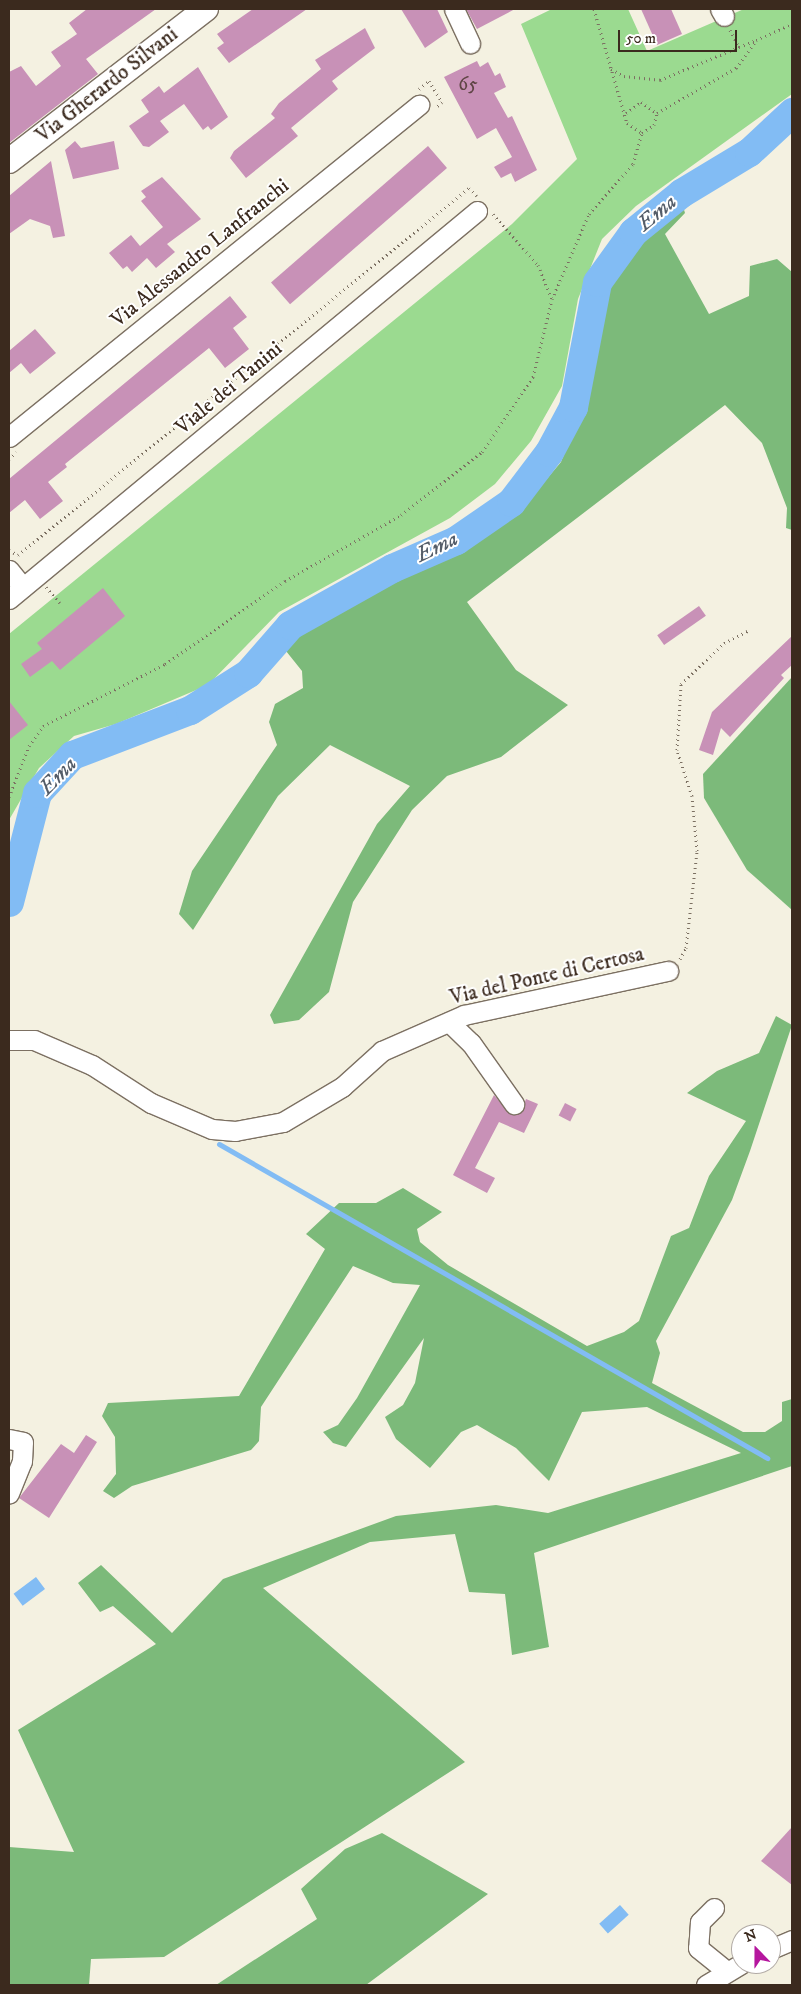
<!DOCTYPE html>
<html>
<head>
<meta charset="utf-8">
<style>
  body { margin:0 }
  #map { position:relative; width:801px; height:1994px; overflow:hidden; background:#f4f1e1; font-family:"IM FELL DW Pica",serif }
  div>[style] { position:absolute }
  .green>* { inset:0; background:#9bda90 }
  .forest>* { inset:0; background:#7cba7a }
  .water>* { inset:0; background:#82bcf4; transform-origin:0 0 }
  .stream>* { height:5px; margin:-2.5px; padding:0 2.5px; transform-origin:2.5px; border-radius:2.5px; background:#82bcf4 }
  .river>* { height:29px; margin:-14.5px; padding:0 14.5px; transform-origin:14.5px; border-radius:14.5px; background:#82bcf4 }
  .building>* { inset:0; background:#c891b7; transform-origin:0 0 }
  .path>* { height:3px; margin-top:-1.5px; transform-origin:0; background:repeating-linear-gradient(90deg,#7c7062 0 1px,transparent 0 5px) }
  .roads { filter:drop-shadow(1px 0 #7c7062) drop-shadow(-1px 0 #7c7062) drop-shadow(0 1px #7c7062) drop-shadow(0 -1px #7c7062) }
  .minor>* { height:19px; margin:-9.5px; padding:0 9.5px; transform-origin:9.5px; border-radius:9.5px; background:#fff }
  .major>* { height:24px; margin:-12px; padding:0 12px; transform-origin:12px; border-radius:12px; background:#fff }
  span { translate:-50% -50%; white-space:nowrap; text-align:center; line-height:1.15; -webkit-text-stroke:4px #fff; paint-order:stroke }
  .number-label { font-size:19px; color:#5e4444 }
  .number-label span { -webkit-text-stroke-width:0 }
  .street-label { font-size:21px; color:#3b2a1e }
  .water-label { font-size:22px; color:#545d69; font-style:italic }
  .frame { position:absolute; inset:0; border:10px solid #3b2a1e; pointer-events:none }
  .north { position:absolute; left:731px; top:1924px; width:50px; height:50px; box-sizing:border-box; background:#fff; border:1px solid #b1aaa5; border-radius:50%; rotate:338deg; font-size:14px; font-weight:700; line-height:20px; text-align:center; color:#3b2a1e }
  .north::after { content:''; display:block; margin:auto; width:18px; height:22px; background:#b5179e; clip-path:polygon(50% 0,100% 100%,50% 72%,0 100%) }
  .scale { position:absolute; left:618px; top:30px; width:119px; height:22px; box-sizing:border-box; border:2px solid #3b2a1e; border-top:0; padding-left:6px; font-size:15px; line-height:18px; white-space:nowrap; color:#3b2a1e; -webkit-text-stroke:4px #fff; paint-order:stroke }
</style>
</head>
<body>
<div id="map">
  <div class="green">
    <div style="clip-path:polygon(552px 9px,628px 9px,647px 51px,744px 9px,792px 9px,792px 94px,636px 206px,602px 239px,578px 299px,562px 386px,531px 441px,495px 484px,450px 518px,279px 612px,208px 685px,116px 724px,74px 736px,39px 768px,9px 820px,9px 634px,512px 224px,577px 159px,521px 24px)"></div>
  </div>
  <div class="forest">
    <div style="clip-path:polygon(682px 203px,685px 213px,665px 234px,709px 314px,749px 296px,750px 266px,777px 259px,792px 272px,792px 530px,786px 528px,787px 508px,762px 443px,725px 405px,467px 602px,516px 670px,568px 705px,501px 757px,447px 776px,412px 810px,353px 902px,329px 992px,299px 1020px,274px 1024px,270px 1015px,377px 824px,410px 786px,330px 745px,278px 796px,193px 930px,179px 914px,192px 871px,277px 745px,269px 722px,275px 704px,303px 688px,302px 671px,286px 651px,302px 629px,415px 571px,524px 506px,561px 462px,589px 384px,609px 283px,654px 225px)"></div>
    <div style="clip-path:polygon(792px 677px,792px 910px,747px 870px,704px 798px,703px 774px)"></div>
    <div style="clip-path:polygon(776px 1016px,792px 1025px,750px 1151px,732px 1200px,656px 1341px,660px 1353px,652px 1383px,743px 1432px,765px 1432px,782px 1421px,782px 1402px,792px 1399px,792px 1466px,534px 1553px,549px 1647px,512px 1655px,505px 1594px,469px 1592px,455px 1534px,370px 1542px,263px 1588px,465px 1762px,164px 1957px,91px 1959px,89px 1985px,9px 1985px,9px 1847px,74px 1852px,18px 1730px,156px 1644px,113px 1606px,100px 1612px,78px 1583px,101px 1565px,172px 1633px,223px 1579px,396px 1516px,496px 1505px,548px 1513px,741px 1453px,647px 1407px,582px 1412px,549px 1481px,516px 1448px,477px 1425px,461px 1432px,430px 1468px,396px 1439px,385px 1417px,403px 1405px,415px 1383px,424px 1338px,346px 1447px,333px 1443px,323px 1432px,338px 1425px,357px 1398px,420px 1285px,393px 1283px,353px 1266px,261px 1407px,259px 1441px,251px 1450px,132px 1486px,114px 1498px,103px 1491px,116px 1474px,115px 1437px,102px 1416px,108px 1403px,239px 1396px,325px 1249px,306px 1234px,339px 1203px,376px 1203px,403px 1188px,442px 1212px,417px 1229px,420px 1242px,448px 1265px,587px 1346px,624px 1332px,639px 1321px,671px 1236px,689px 1228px,709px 1176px,746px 1121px,687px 1093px,717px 1071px,759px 1053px)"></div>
    <div style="clip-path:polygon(382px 1833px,488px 1894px,366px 1985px,216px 1985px,317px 1919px,301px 1889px,345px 1849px)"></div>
  </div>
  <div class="water">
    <div style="left:36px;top:1577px;width:15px;height:28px;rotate:53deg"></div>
    <div style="left:620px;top:1905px;width:13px;height:28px;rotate:48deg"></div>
  </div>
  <div class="stream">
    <div style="left:219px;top:1144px;width:632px;rotate:29.81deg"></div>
  </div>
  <div class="river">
    <div style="left:9px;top:902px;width:113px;rotate:-75.6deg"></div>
    <div style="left:37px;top:793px;width:52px;rotate:-47.4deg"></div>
    <div style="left:72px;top:755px;width:126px;rotate:-20.9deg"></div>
    <div style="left:190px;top:710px;width:69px;rotate:-32.5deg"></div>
    <div style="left:248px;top:673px;width:64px;rotate:-48.8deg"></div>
    <div style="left:290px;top:625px;width:117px;rotate:-29.2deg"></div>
    <div style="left:392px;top:568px;width:70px;rotate:-23.6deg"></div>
    <div style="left:456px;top:540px;width:67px;rotate:-34.6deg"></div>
    <div style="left:511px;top:502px;width:63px;rotate:-52.8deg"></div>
    <div style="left:549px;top:452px;width:51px;rotate:-61.9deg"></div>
    <div style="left:573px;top:407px;width:127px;rotate:-79.1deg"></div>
    <div style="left:597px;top:282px;width:62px;rotate:-54.2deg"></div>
    <div style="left:633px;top:232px;width:62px;rotate:-39.1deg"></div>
    <div style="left:681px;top:193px;width:79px;rotate:-31.1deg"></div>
    <div style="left:749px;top:152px;width:59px;rotate:-42.9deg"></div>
  </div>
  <div class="building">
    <div style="clip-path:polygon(87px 9px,156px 9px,86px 59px,98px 74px,9px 143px,9px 72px,21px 66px,36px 86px,61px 66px,51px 52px,77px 34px,69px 23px)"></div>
    <div style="clip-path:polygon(253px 9px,307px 9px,229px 63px,217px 48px,224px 43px,217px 34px)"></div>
    <div style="clip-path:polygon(401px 9px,437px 9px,448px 32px,425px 48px)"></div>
    <div style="clip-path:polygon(466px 9px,515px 9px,477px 29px)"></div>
    <div style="clip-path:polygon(641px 9px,671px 9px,682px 34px,657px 45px)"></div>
    <div style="clip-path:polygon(365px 28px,375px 48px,332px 81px,338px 89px,291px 128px,298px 136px,246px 178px,230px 158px,234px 151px,275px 118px,271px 114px,279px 103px,321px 69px,315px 60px)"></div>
    <div style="clip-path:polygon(477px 61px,480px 67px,488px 62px,495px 76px,500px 73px,506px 87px,494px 93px,508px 118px,512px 116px,537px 170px,515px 182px,511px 173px,501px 178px,494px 167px,512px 157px,496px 128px,477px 139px,444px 77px)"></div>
    <div style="clip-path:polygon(198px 67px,228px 117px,211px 130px,208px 126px,203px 130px,184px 104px,160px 121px,169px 132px,149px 147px,143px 146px,129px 126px,149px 112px,141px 100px,159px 86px,164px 93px)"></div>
    <div style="clip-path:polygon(75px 141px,81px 148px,114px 141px,119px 169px,73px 179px,65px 150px)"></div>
    <div style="left:428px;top:146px;width:29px;height:208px;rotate:49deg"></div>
    <div style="clip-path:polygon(51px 161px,65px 236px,53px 238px,50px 226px,30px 219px,9px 234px,9px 196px)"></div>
    <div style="clip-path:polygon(162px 177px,201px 219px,167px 244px,175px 252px,156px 268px,147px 258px,132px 272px,127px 266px,123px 269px,109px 253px,131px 235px,140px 246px,163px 227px,141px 201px,146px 197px,141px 191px)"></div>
    <div style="clip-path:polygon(230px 296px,247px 317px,233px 328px,249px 349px,225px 368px,209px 348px,65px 464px,67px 467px,48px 482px,63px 501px,40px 519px,25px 500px,9px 513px,9px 479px)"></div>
    <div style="clip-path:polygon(35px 329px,56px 353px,30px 374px,21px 363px,9px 373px,9px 351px)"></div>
    <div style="clip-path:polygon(103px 588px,125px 616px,60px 670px,52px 661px,30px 677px,21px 664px,42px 649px,37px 643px)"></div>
    <div style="left:699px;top:606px;width:12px;height:51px;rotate:55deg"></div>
    <div style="clip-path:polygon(792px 636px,792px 665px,781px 675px,784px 678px,730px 737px,721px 728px,713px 755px,699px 750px,712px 712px)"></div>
    <div style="clip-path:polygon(9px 701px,28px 725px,9px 740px)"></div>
    <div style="clip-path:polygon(494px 1095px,510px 1114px,521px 1113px,526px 1099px,538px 1104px,524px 1133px,499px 1122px,475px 1168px,495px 1178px,487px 1193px,453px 1175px)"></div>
    <div style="left:565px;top:1103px;width:13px;height:14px;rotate:27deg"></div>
    <div style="clip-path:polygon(86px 1435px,97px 1442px,49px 1518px,19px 1498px,61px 1444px,74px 1453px)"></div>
    <div style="clip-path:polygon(792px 1827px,792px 1885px,761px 1861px)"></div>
  </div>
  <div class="path">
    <div style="left:594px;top:9px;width:119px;rotate:73.9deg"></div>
    <div style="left:627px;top:123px;width:18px;rotate:34deg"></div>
    <div style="left:730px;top:30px;width:19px;rotate:62deg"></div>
    <div style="left:739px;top:47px;width:18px;rotate:-22deg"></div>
    <div style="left:611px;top:69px;width:15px;rotate:28deg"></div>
    <div style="left:624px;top:76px;width:36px;rotate:6deg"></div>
    <div style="left:660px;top:80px;width:86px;rotate:-22.7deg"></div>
    <div style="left:419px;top:89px;width:13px;rotate:-39deg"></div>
    <div style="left:429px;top:81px;width:25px;rotate:58deg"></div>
    <div style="left:442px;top:102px;width:8px;rotate:140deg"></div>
    <div style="left:626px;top:113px;width:19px;rotate:-36deg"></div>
    <div style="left:641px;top:102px;width:19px;rotate:35deg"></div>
    <div style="left:493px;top:214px;width:68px;rotate:48.6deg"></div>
    <div style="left:538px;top:265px;width:37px;rotate:68deg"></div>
    <div style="left:552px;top:299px;width:93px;rotate:-66.5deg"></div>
    <div style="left:589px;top:214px;width:67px;rotate:-48.7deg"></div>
    <div style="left:633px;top:164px;width:32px;rotate:-74deg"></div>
    <div style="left:642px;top:133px;width:14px;rotate:-34deg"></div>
    <div style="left:654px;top:125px;width:12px;rotate:-76deg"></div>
    <div style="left:657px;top:113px;width:91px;rotate:-29.7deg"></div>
    <div style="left:736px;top:68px;width:34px;rotate:-54deg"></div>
    <div style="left:756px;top:40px;width:39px;rotate:-24deg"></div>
    <div style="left:9px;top:459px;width:10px;rotate:-45deg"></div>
    <div style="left:9px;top:550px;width:10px;rotate:29deg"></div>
    <div style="left:18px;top:555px;width:581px;rotate:-39.14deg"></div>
    <div style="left:469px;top:188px;width:11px;rotate:45deg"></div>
    <div style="left:46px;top:587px;width:21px;rotate:49deg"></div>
    <div style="left:9px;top:797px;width:55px;rotate:-68.6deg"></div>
    <div style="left:29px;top:746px;width:24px;rotate:-55deg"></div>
    <div style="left:43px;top:726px;width:137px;rotate:-26.9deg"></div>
    <div style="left:165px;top:664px;width:146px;rotate:-34.7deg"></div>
    <div style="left:285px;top:581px;width:133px;rotate:-29.6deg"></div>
    <div style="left:401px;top:515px;width:103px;rotate:-37.9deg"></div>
    <div style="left:482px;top:452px;width:91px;rotate:-55.8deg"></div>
    <div style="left:533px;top:377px;width:80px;rotate:-76.3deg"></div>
    <div style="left:680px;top:959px;width:13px;rotate:-61deg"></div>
    <div style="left:686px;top:948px;width:98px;rotate:-83.5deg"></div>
    <div style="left:697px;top:851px;width:55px;rotate:-95.2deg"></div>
    <div style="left:692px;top:796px;width:48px;rotate:-108.1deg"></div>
    <div style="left:677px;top:750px;width:66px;rotate:-86.5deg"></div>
    <div style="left:681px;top:684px;width:59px;rotate:-43.6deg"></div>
    <div style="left:724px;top:643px;width:29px;rotate:-27deg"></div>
  </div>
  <div class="roads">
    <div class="minor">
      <div style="left:454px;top:9px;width:38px;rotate:65deg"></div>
      <div style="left:720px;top:9px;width:8px;rotate:60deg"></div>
      <div style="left:9px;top:437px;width:528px;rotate:-39deg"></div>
      <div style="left:9px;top:570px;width:22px;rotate:51deg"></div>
      <div style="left:9px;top:599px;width:608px;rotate:-39.66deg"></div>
      <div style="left:449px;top:1022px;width:30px;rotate:44deg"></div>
      <div style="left:471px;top:1043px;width:75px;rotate:54.8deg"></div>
      <div style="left:9px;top:1040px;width:25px"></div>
      <div style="left:34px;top:1040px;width:63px;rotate:23.3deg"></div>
      <div style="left:92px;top:1065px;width:70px;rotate:32.8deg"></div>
      <div style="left:151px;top:1103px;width:66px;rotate:23.1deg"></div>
      <div style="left:212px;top:1129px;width:23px;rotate:5deg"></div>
      <div style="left:235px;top:1131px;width:49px;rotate:-10.6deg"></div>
      <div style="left:283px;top:1122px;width:69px;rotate:-30.7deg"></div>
      <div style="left:342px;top:1087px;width:54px;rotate:-42deg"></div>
      <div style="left:382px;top:1051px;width:90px;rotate:-23.7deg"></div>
      <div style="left:464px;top:1015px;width:209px;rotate:-12.2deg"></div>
      <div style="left:9px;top:1439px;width:14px;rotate:12deg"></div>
      <div style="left:23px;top:1442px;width:19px;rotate:93deg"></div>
      <div style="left:22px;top:1461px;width:35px;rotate:112deg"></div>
      <div style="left:714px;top:1908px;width:20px;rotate:135deg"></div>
      <div style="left:700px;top:1922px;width:26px;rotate:94deg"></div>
      <div style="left:698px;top:1948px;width:36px;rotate:39deg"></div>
      <div style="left:771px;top:1949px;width:23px;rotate:-23deg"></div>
      <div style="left:706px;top:1985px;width:41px;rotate:-31deg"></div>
    </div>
    <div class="major">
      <div style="left:9px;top:161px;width:249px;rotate:-37.7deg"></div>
    </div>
  </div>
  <div class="number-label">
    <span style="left:468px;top:85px">65</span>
  </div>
  <div class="street-label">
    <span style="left:107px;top:85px;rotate:-38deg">Via Gherardo Silvani</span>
    <span style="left:200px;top:253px;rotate:-39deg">Via Alessandro Lanfranchi</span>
    <span style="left:229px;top:388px;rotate:-40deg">Viale dei Tanini</span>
    <span style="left:547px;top:976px;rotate:-13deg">Via del Ponte di Certosa</span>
  </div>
  <div class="water-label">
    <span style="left:657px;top:213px;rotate:-40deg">Ema</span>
    <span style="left:437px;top:547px;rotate:-26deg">Ema</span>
    <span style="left:58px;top:776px;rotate:-46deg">Ema</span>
  </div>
  <div class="frame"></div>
  <div class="north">N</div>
  <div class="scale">50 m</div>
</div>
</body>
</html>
